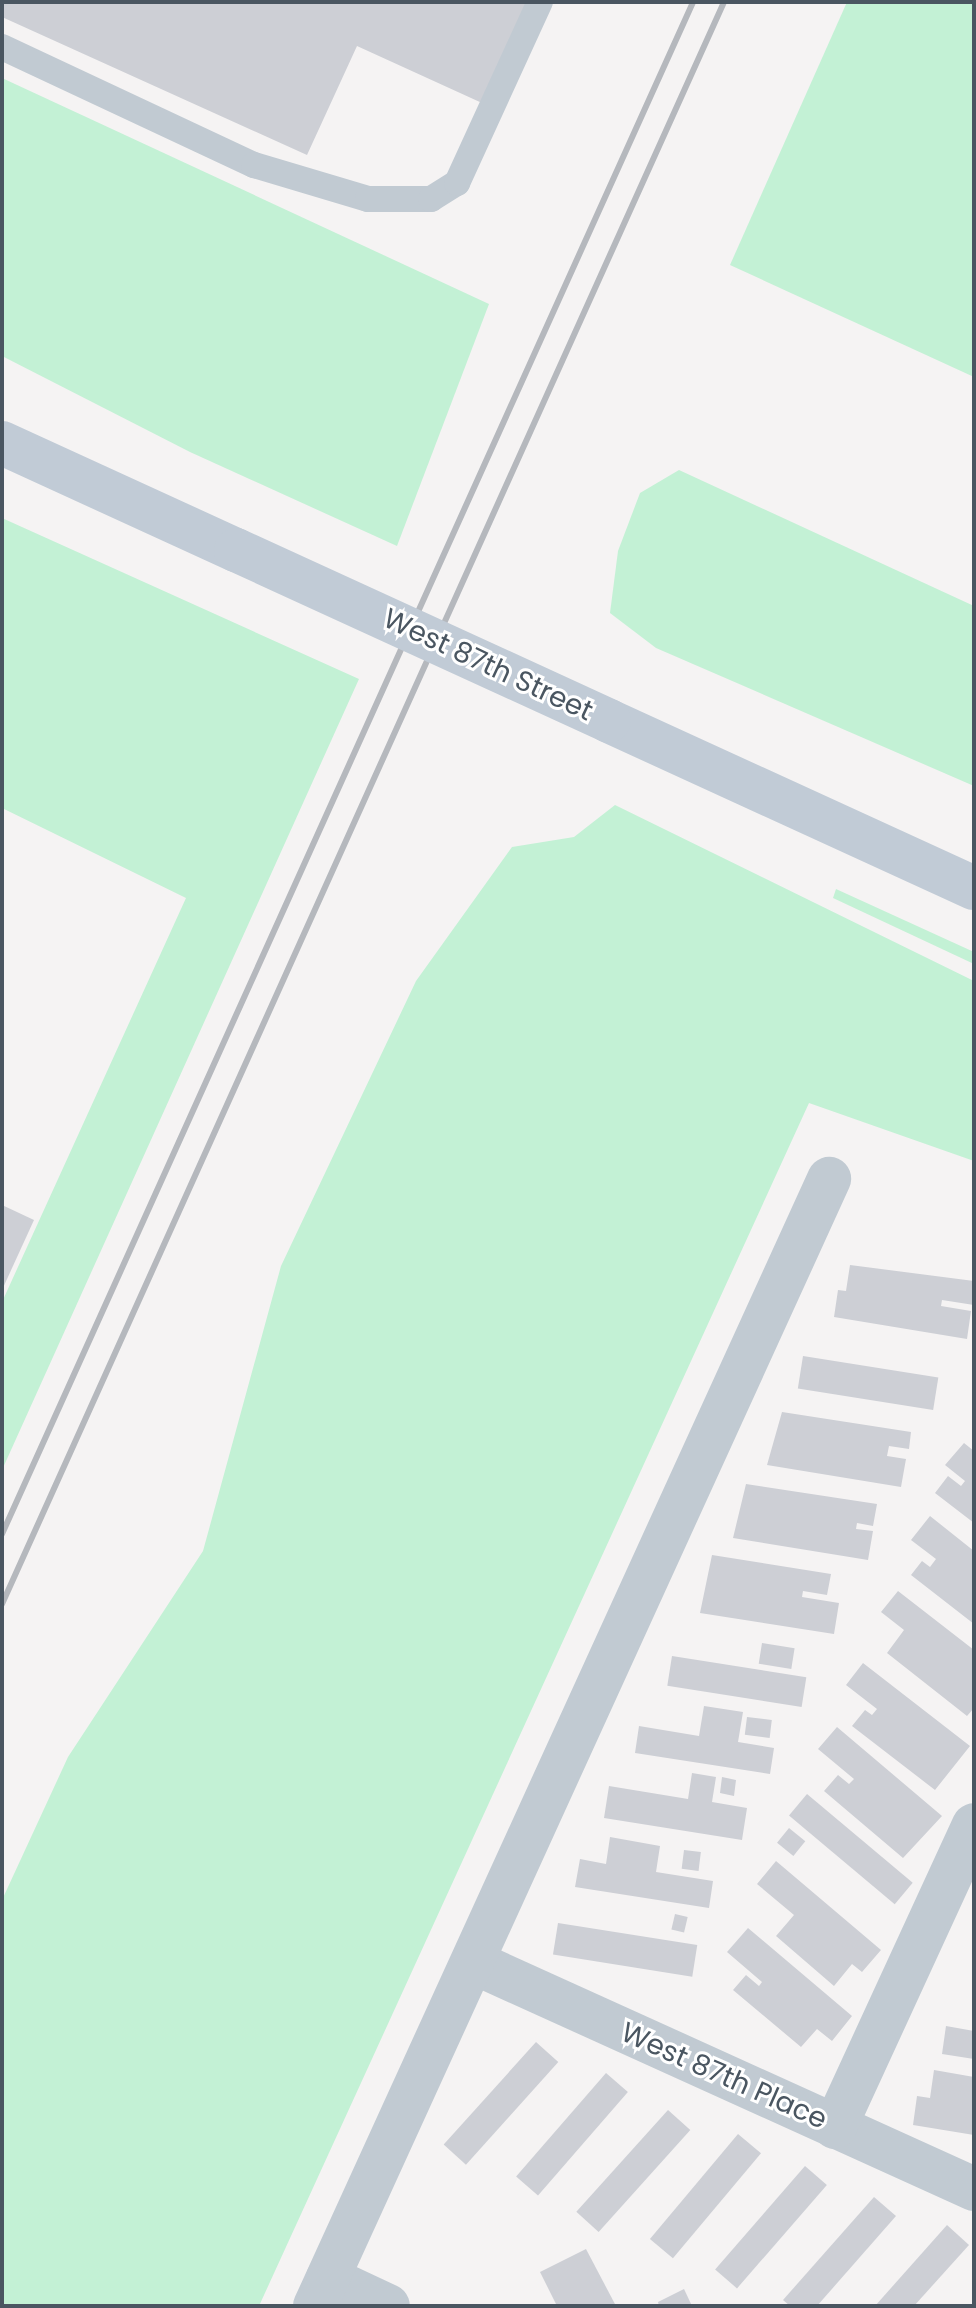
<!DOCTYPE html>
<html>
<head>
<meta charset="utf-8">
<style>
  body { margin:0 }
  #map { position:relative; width:976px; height:2308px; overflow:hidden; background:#f5f3f3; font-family:Poppins,sans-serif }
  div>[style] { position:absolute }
  .green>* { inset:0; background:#c3f1d5 }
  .building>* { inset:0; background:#cdcfd5; transform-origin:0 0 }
  .lane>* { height:26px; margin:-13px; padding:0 13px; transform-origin:13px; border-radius:13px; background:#c1cad2 }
  .street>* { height:44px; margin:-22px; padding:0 22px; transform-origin:22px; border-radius:22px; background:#c1cad2 }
  .secondary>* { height:44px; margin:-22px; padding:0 22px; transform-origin:22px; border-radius:22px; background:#c1cbd6 }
  .rail>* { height:6px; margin:-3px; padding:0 3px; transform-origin:3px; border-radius:3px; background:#b5b8bd }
  .secondary-bridge>* { height:44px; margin:-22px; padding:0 22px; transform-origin:22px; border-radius:22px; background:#c1cbd6 }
  span { translate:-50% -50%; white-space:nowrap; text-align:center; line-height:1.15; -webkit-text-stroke:6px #fff; paint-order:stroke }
  .street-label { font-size:28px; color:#4a5661 }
  .frame { position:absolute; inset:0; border:4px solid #4a5661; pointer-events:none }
</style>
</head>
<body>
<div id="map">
  <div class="green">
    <div style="clip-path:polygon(847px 2px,974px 2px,974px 377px,730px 265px)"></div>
    <div style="clip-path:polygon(2px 78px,489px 304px,397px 546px,190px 452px,2px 356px)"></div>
    <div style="clip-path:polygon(679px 470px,974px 606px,974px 786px,656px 648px,610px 613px,618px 551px,640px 493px)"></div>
    <div style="clip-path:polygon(2px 518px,359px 679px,2px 1470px,2px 1302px,186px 898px,2px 808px)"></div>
    <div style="clip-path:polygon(615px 805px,974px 981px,974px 1161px,809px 1103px,259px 2306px,2px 2306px,2px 1900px,68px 1757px,203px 1551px,281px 1266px,416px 981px,512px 847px,574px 837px)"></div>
    <div style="clip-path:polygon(836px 889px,974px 952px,974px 964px,833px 898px)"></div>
  </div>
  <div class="building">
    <div style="clip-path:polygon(2px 2px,527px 2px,482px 103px,357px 46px,307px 155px,2px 17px)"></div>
    <div style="clip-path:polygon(2px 1205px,34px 1220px,2px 1290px)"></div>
    <div style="clip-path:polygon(850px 1265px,974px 1281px,974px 1305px,942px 1300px,941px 1306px,971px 1311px,967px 1339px,834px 1317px,838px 1290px,846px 1291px)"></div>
    <div style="left:803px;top:1356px;width:137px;height:33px;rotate:9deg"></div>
    <div style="clip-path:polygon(782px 1412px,911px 1432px,909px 1449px,889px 1446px,887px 1456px,906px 1459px,901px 1487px,767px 1465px)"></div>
    <div style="clip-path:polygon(964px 1443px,974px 1451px,974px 1523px,935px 1493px,948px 1476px,961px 1486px,965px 1481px,945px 1465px)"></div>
    <div style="clip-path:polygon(746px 1484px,877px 1504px,873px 1526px,857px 1523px,856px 1529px,873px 1531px,868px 1560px,733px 1538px)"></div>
    <div style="clip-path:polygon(930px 1516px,974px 1551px,974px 1624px,911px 1575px,922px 1561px,930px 1567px,936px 1559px,911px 1540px)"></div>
    <div style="clip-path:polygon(712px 1555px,831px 1574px,827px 1595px,803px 1591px,802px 1597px,839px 1603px,834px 1634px,700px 1613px)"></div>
    <div style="clip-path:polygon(898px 1591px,974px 1650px,974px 1708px,967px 1716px,887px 1653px,904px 1630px,881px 1612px)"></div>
    <div style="left:762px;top:1643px;width:33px;height:21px;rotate:9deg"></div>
    <div style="left:672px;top:1656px;width:136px;height:30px;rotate:9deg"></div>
    <div style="clip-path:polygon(863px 1663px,970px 1746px,935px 1790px,852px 1726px,865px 1710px,872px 1715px,877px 1709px,846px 1685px)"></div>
    <div style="clip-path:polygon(704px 1706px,743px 1712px,738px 1742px,774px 1748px,770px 1774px,635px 1753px,639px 1726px,699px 1736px)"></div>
    <div style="left:747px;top:1717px;width:25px;height:18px;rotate:7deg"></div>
    <div style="clip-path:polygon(837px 1727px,942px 1816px,903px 1858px,824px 1791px,838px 1775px,849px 1784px,854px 1779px,818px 1749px)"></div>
    <div style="clip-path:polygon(692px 1773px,716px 1777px,712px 1802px,747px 1808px,742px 1840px,604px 1818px,609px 1786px,688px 1799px)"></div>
    <div style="clip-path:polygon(722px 1777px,736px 1780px,734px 1796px,720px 1793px)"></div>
    <div style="left:807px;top:1794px;width:138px;height:28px;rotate:40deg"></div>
    <div style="left:789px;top:1828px;width:21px;height:19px;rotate:39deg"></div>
    <div style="clip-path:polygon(610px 1837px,660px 1846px,656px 1872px,713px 1881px,709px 1908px,575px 1887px,580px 1859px,606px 1864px)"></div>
    <div style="left:684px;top:1850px;width:17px;height:19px;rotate:7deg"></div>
    <div style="clip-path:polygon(776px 1861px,881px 1950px,862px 1972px,852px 1964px,834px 1986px,776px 1936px,794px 1915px,757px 1884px)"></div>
    <div style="left:675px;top:1914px;width:13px;height:16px;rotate:13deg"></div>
    <div style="left:558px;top:1923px;width:141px;height:32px;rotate:9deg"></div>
    <div style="clip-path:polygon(748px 1928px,852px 2016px,832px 2041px,817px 2029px,801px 2047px,733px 1990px,746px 1975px,759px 1986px,762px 1982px,727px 1952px)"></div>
    <div style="clip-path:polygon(946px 2026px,974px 2031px,974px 2059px,942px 2054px)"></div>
    <div style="left:536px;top:2042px;width:30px;height:138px;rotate:42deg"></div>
    <div style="clip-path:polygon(934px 2070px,974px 2077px,974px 2135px,913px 2125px,917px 2096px,930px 2098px)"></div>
    <div style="left:606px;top:2073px;width:29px;height:137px;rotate:41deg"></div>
    <div style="left:668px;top:2110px;width:30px;height:137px;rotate:42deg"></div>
    <div style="left:738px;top:2134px;width:30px;height:137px;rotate:40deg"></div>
    <div style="left:805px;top:2166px;width:29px;height:137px;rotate:41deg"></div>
    <div style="clip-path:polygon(874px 2197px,896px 2216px,817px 2306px,790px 2306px,783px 2300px)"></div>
    <div style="clip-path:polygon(947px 2225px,969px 2245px,914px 2306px,875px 2306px)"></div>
    <div style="clip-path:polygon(586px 2249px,616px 2306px,557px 2306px,540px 2272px)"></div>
    <div style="clip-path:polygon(684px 2289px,692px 2306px,659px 2306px,658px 2302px)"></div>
  </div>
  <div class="lane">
    <div style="left:2px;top:47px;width:278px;rotate:25.1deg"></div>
    <div style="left:254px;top:165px;width:119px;rotate:16.6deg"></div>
    <div style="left:368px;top:199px;width:63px"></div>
    <div style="left:431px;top:199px;width:31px;rotate:-32deg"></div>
    <div style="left:457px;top:183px;width:199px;rotate:-65.4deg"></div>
  </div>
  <div class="street">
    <div style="left:473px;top:1962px;width:550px;rotate:24.37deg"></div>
    <div style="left:835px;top:2127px;width:332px;rotate:-65.3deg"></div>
    <div style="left:328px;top:2278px;width:66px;rotate:25deg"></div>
    <div style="left:315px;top:2306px;width:1239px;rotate:-65.48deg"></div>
  </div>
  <div class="secondary">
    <div style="left:2px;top:443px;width:257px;rotate:24.6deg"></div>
    <div style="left:609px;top:721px;width:401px;rotate:24.6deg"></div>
  </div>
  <div class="rail">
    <div style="left:2px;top:1534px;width:1681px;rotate:-65.72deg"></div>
    <div style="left:2px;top:1604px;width:1757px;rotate:-65.74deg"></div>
  </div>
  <div class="secondary-bridge">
    <div style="left:236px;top:550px;width:410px;rotate:24.6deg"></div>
  </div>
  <div class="street-label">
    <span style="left:488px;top:665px;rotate:25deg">West 87th Street</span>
    <span style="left:724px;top:2076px;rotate:24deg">West 87th Place</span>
  </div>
  <div class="frame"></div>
</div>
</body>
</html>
